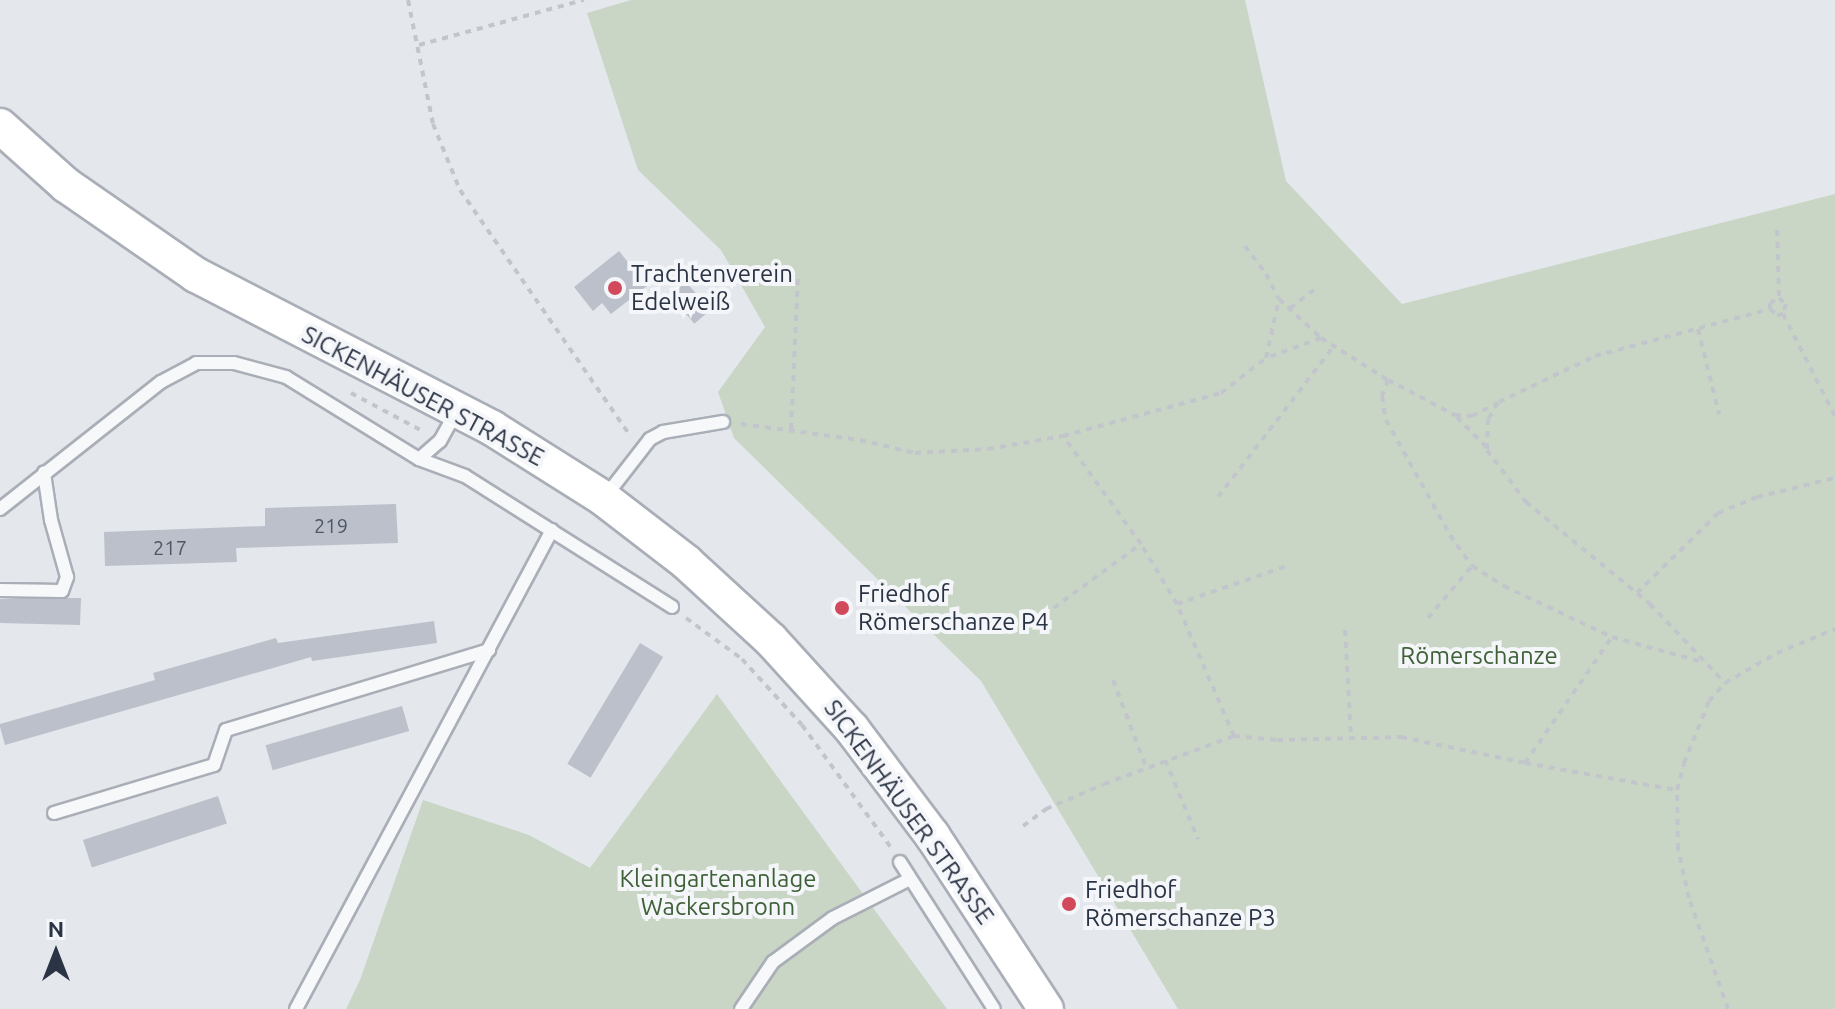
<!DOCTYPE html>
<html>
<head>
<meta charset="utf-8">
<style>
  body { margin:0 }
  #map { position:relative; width:1835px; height:1009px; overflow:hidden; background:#e4e7ec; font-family:Ubuntu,sans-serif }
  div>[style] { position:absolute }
  .green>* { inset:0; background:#c9d6c5 }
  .building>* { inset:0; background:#bbc0ca; transform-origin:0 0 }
  .path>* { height:4px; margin-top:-2px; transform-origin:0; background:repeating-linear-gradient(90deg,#c2c5cb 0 6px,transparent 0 12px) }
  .roads { filter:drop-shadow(2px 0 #a9aeb7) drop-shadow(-2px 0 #a9aeb7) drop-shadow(0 2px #a9aeb7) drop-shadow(0 -2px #a9aeb7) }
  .lane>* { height:12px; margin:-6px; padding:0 6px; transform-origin:6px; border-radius:6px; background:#f7f8fa }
  .secondary>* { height:34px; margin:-17px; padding:0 17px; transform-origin:17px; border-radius:17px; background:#fff }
  .dots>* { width:22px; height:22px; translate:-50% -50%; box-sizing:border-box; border:4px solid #f4f6f9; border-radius:50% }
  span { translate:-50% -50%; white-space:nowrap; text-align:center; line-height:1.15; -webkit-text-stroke:8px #f4f6f9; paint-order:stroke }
  .number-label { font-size:20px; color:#4f5766 }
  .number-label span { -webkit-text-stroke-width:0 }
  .poi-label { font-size:24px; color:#2b3445 }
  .left { translate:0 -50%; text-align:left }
  .street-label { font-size:24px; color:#2b3445 }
  .park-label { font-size:24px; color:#3f6138 }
  .north { position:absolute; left:16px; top:913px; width:80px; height:80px; -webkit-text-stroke:6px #f4f6f9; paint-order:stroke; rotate:0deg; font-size:22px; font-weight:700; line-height:32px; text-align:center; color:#2b3445 }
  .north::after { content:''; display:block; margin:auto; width:28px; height:36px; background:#2b3445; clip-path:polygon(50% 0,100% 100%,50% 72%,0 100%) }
</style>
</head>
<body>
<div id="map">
  <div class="green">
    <div style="clip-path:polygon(631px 0,1245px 0,1286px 181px,1402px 304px,1835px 194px,1835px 1009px,1178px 1009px,981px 681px,734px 438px,718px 392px,765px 327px,721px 250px,638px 170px,587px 13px)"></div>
    <div style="clip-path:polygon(717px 694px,947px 1009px,346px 1009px,360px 980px,423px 800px,529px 835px,590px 868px)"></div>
  </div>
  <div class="building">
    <div style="clip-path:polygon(619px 251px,647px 286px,611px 314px,602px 303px,593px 311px,574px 287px)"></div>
    <div style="left:686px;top:282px;width:37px;height:21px;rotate:49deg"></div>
    <div style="clip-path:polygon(396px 504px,398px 543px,236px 548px,237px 562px,105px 566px,104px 532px,265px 526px,265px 508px)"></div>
    <div style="clip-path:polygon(68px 598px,81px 598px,80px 625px,0 623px,0 599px)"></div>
    <div style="clip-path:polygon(434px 621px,437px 643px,312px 661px,311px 657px,5px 745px,0 727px,0 724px,155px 680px,153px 673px,276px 638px,278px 643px)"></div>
    <div style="left:640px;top:643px;width:27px;height:141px;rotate:31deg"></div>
    <div style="left:402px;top:706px;width:26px;height:142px;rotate:74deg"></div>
    <div style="left:218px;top:796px;width:29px;height:142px;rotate:72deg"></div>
  </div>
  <div class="path">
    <div style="left:408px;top:0;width:126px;rotate:78.6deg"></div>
    <div style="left:433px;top:124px;width:71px;rotate:67.8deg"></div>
    <div style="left:460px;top:190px;width:297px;rotate:55.3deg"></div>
    <div style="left:419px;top:45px;width:171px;rotate:-15.3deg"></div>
    <div style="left:1777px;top:230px;width:68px;rotate:88.3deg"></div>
    <div style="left:1779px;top:298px;width:9px;rotate:41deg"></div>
    <div style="left:1786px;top:304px;width:10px;rotate:107deg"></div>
    <div style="left:1245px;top:246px;width:35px;rotate:53deg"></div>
    <div style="left:1266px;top:274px;width:28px;rotate:63deg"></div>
    <div style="left:1290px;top:308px;width:36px;rotate:-37deg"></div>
    <div style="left:1770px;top:309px;width:6px;rotate:-90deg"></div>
    <div style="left:1770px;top:303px;width:10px;rotate:-29deg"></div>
    <div style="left:1698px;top:329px;width:88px;rotate:76.1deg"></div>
    <div style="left:1321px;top:338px;width:79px;rotate:32.1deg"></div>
    <div style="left:1388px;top:380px;width:76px;rotate:27.6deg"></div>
    <div style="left:1455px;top:415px;width:17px;rotate:3deg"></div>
    <div style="left:1472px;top:416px;width:29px;rotate:-27deg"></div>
    <div style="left:1498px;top:403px;width:19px;rotate:122deg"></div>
    <div style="left:1488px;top:419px;width:31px;rotate:92deg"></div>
    <div style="left:1487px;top:450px;width:65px;rotate:53.1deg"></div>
    <div style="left:1526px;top:502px;width:161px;rotate:39.4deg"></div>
    <div style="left:1650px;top:604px;width:109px;rotate:46.5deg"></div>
    <div style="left:1388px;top:380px;width:17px;rotate:111deg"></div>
    <div style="left:1382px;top:396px;width:24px;rotate:81deg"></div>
    <div style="left:1386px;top:420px;width:132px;rotate:60.9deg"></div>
    <div style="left:1450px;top:535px;width:38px;rotate:55deg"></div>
    <div style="left:1472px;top:566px;width:38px;rotate:32deg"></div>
    <div style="left:1504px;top:586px;width:119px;rotate:25.3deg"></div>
    <div style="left:1612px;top:637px;width:94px;rotate:15.4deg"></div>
    <div style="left:351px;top:393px;width:83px;rotate:28.1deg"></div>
    <div style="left:1499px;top:402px;width:106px;rotate:-25.6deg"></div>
    <div style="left:1595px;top:356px;width:181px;rotate:-15deg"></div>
    <div style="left:1770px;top:309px;width:9px;rotate:41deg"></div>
    <div style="left:1777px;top:315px;width:6px;rotate:-9deg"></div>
    <div style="left:1783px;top:314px;width:114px;rotate:63deg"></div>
    <div style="left:1457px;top:417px;width:43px;rotate:45.9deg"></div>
    <div style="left:741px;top:424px;width:120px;rotate:7.7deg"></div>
    <div style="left:860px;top:440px;width:57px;rotate:13.3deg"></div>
    <div style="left:915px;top:453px;width:73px;rotate:-3.1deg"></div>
    <div style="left:988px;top:449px;width:76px;rotate:-9.8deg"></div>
    <div style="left:791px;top:429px;width:155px;rotate:-87.4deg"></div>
    <div style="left:1218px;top:497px;width:190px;rotate:-52.5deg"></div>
    <div style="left:1637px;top:593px;width:114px;rotate:-44.6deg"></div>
    <div style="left:1718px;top:513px;width:42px;rotate:-22.3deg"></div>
    <div style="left:1757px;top:497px;width:80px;rotate:-13.7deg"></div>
    <div style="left:1177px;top:604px;width:116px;rotate:-19.1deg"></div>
    <div style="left:1044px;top:615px;width:120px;rotate:-36.2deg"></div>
    <div style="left:686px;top:618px;width:69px;rotate:36.2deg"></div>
    <div style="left:742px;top:659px;width:89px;rotate:47.7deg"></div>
    <div style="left:802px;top:725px;width:153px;rotate:54deg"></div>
    <div style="left:1428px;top:618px;width:68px;rotate:-49.8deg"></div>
    <div style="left:1345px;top:630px;width:107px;rotate:86.8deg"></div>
    <div style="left:1113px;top:680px;width:93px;rotate:69.2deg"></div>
    <div style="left:1234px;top:736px;width:144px;rotate:-113.4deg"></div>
    <div style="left:1177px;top:604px;width:70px;rotate:-121deg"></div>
    <div style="left:1141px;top:544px;width:133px;rotate:-125.8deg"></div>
    <div style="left:1063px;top:436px;width:164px;rotate:-15.2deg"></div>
    <div style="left:1221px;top:393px;width:57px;rotate:-37.9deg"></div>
    <div style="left:1266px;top:358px;width:60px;rotate:-77.6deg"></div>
    <div style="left:1279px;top:299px;width:57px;rotate:42.9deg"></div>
    <div style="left:1321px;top:338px;width:59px;rotate:160deg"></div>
    <div style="left:1165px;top:760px;width:86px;rotate:67.3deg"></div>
    <div style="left:1525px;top:763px;width:153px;rotate:-55.4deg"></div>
    <div style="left:1023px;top:826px;width:29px;rotate:-36deg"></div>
    <div style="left:1046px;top:809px;width:63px;rotate:-23.3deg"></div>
    <div style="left:1104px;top:784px;width:139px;rotate:-20.3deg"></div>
    <div style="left:1234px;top:736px;width:43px;rotate:5.3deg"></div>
    <div style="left:1277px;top:740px;width:124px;rotate:-1.4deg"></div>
    <div style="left:1401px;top:737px;width:127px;rotate:11.8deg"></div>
    <div style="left:1525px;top:763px;width:154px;rotate:10.1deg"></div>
    <div style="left:1728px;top:1009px;width:118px;rotate:-109.4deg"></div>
    <div style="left:1689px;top:898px;width:50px;rotate:-102.7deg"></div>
    <div style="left:1678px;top:849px;width:59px;rotate:-91deg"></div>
    <div style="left:1677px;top:790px;width:28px;rotate:-75deg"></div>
    <div style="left:1684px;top:763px;width:67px;rotate:-68deg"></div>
    <div style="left:1709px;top:701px;width:24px;rotate:-48deg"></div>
    <div style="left:1725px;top:683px;width:60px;rotate:-30deg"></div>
    <div style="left:1777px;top:653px;width:63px;rotate:-22.5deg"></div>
  </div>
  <div class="roads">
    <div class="lane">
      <div style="left:419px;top:459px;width:49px;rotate:20.3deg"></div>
      <div style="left:465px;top:476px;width:245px;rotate:32.3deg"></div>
      <div style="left:605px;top:497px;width:73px;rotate:-52.2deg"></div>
      <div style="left:650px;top:439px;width:15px;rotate:-28deg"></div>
      <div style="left:663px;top:432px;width:61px;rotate:-9.5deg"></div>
      <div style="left:0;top:509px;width:205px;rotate:-38.3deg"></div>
      <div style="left:161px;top:382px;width:40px;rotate:-28deg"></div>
      <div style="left:196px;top:363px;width:38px"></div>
      <div style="left:234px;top:363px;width:54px;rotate:15.1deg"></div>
      <div style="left:286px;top:377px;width:156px;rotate:31.7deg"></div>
      <div style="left:419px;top:459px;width:28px;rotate:-41deg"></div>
      <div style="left:440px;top:441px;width:33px;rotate:-61deg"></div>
      <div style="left:0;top:590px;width:62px;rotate:0.9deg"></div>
      <div style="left:62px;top:591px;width:15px;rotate:-70deg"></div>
      <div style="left:67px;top:577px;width:59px;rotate:-105.7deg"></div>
      <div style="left:51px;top:520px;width:48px;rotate:-98.5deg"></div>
      <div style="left:54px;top:813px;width:167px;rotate:-16.7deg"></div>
      <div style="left:214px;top:765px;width:37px;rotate:-71deg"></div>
      <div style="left:226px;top:730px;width:275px;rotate:-16.9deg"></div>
      <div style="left:900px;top:862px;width:174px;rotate:57.4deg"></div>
      <div style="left:296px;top:1009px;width:543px;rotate:-61.88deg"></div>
      <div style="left:741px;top:1009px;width:57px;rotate:-55.8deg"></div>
      <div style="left:773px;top:962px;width:74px;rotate:-36.3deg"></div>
      <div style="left:833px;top:918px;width:86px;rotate:-26.9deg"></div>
    </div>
    <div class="secondary">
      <div style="left:0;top:126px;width:89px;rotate:41.8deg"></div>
      <div style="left:66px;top:185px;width:158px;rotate:34.7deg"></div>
      <div style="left:196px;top:275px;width:333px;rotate:27.3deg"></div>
      <div style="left:492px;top:428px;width:131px;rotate:32.2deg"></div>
      <div style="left:603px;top:498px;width:105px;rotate:37.6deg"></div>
      <div style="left:686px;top:562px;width:115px;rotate:42.5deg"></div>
      <div style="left:771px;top:640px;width:120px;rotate:47.7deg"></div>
      <div style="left:852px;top:729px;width:133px;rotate:53deg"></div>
      <div style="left:932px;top:835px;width:208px;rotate:56.8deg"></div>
    </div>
  </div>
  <div class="dots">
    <div style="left:615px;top:288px;background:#d1495b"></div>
    <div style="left:842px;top:608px;background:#d1495b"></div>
    <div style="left:1069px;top:904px;background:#d1495b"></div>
  </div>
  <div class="number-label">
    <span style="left:331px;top:525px">219</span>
    <span style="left:170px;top:547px">217</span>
  </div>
  <div class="poi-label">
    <span class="left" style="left:631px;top:288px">Trachtenverein<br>Edelweiß</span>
    <span class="left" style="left:858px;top:608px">Friedhof<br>Römerschanze P4</span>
    <span class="left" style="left:1085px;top:904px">Friedhof<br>Römerschanze P3</span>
  </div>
  <div class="street-label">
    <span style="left:423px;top:396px;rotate:28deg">SICKENHÄUSER STRASSE</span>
    <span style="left:909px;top:812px;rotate:54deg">SICKENHÄUSER STRASSE</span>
  </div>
  <div class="park-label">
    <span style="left:1479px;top:656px">Römerschanze</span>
    <span style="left:718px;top:893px">Kleingartenanlage<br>Wackersbronn</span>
  </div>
  <div class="north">N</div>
</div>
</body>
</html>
